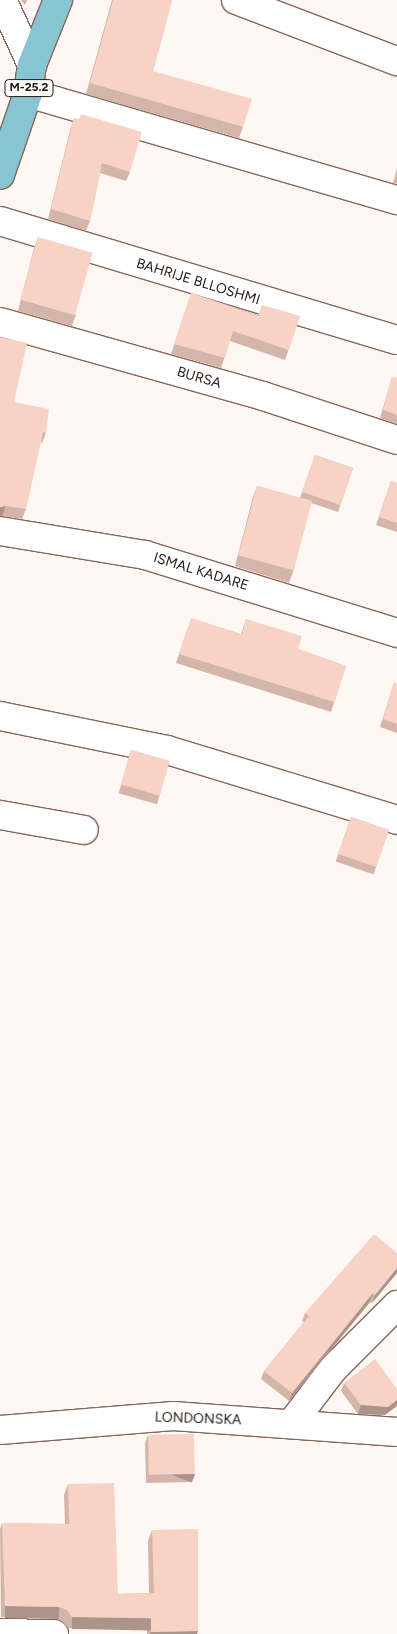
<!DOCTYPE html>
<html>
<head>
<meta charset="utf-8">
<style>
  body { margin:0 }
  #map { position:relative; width:397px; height:1634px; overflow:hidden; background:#fff7f4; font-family:Figtree,sans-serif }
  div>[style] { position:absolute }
  .roads { filter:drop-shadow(1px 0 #86675a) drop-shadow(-1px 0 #86675a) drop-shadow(0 1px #86675a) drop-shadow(0 -1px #86675a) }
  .minor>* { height:28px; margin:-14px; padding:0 14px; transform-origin:14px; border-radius:14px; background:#fff }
  .major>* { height:28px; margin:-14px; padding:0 14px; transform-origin:14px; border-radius:14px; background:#88c5d3 }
  .wall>* { inset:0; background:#d4b5a9; transform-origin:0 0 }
  .shaded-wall>* { inset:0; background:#ac948a; transform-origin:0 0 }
  .building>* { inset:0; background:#f6d3c5; transform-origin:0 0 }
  span { translate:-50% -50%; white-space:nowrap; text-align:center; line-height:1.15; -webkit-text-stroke:4.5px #fff; paint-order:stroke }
  .shield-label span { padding:1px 4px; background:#fff; border:1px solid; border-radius:4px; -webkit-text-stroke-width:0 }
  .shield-label { font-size:12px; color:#221611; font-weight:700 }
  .street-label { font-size:14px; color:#221611 }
</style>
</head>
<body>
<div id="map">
  <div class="roads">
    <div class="minor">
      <div style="left:236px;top:0;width:172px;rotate:20.8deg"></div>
      <div style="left:4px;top:4px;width:67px;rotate:65.3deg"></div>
      <div style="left:28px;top:93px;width:384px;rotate:16.2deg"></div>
      <div style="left:0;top:221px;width:414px;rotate:16.7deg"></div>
      <div style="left:0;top:322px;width:273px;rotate:15.7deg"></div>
      <div style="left:263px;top:396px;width:141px;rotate:18.2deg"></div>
      <div style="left:0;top:531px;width:147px;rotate:9.4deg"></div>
      <div style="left:145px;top:555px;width:264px;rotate:17.2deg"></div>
      <div style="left:0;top:716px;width:170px;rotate:11.5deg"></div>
      <div style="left:167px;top:750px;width:240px;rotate:16.9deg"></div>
      <div style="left:0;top:815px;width:85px;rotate:10.1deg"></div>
      <div style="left:292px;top:1423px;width:68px;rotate:-52.8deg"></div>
      <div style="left:333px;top:1369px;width:91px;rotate:-45deg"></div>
      <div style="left:0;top:1430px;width:174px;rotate:-4.6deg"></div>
      <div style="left:173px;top:1416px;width:225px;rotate:4.1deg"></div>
      <div style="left:0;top:1633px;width:54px;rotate:1.1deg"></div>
    </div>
    <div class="major">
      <div style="left:0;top:175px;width:87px;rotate:-71.1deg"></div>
      <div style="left:28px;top:93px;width:28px;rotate:-82deg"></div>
      <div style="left:32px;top:65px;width:70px;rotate:-68.2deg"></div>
    </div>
  </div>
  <div class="wall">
    <div style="clip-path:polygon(21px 0,27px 0,25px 5px)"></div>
    <div style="clip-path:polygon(112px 0,172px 0,153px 71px,243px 127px,239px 138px,86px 94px)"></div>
    <div style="clip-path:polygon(74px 118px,130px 172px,126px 181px,100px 173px,90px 221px,86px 231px,48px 219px,71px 127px)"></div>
    <div style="clip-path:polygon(397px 168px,397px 184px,393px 183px)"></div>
    <div style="clip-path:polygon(38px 237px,76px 315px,72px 326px,18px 311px,34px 248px)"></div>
    <div style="clip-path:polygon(191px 293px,258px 315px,300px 316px,285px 360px,230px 341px,221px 368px,171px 354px)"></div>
    <div style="clip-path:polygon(392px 377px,397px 378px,397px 424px,380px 418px)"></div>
    <div style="clip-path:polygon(14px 402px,46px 433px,42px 443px,40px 442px,26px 509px,22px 519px,2px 516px)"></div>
    <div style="clip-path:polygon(315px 455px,353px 468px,338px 512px,311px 503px,293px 572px,289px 583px,235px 566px,253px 497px,257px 486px,300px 498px)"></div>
    <div style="clip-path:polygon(391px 481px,397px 483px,397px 532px,376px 525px)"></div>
    <div style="clip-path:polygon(246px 619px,298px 649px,346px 666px,331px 712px,176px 663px,188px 627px,241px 634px)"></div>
    <div style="clip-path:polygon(394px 683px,397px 684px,397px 733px,380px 727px)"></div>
    <div style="left:131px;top:750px;width:40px;height:45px;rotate:16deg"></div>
    <div style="left:351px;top:817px;width:40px;height:47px;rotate:19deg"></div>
    <div style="clip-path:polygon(397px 1253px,397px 1273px,372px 1303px,370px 1302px,289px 1401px,261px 1379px,264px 1371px,304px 1322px,302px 1321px,305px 1313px)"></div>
    <div style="clip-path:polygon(344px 1383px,385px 1415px,358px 1414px,341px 1391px)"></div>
    <div style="clip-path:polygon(148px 1435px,195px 1474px,192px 1482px,146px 1483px,145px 1443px)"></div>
    <div style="clip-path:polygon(68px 1484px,118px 1594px,149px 1593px,148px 1541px,152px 1530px,198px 1631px,197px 1634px,147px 1634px,147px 1629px,68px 1628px,62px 1621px,55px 1618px,1px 1617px,0 1529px,2px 1523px,65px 1524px,64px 1495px)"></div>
  </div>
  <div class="shaded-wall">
    <div style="clip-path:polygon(6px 506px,2px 516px,0 516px,0 507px)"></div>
    <div style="clip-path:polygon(397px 1268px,397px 1273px,372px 1303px,375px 1295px)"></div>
    <div style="clip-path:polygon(373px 1293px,370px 1302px,289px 1401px,292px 1393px)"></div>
    <div style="clip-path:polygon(397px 1400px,397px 1406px,385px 1415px,358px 1414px,361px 1405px)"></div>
    <div style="left:195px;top:1474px;width:9px;height:46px;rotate:111deg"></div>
    <div style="left:5px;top:1606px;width:54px;height:12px;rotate:1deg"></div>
    <div style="left:72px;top:1617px;width:79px;height:12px;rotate:1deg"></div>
    <div style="clip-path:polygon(198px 1631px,197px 1634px,150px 1634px,151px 1632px)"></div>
  </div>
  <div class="building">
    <div style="clip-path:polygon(113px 0,172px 0,153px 71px,252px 99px,243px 127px,90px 83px)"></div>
    <div style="clip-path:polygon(81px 114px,142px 132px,130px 172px,102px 163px,90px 221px,51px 209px,74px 118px,79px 119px)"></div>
    <div style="left:38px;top:237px;width:57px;height:65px;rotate:16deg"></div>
    <div style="clip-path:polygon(191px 293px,258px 316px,262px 305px,300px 316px,289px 350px,233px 331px,225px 358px,174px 344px)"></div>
    <div style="clip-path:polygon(0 337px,27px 343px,14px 402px,49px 409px,46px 433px,43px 432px,26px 509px,6px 506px,0 507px)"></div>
    <div style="clip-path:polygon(392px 377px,397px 378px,397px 415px,383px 410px)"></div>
    <div style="left:315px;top:455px;width:40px;height:39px;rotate:19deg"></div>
    <div style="clip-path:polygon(391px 481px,397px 483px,397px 523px,379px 517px)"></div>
    <div style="left:257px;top:486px;width:57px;height:72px;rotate:15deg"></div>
    <div style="clip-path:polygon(191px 618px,242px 634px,246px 619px,302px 636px,298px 649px,346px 666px,334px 702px,179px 654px)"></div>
    <div style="clip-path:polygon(394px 683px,397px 684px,397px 724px,383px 719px)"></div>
    <div style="left:131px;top:750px;width:40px;height:36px;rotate:16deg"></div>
    <div style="left:351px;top:817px;width:40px;height:39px;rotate:19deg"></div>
    <div style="clip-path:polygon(374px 1234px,397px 1253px,397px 1268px,375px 1295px,373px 1293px,292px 1393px,264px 1371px,309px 1316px,305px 1313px)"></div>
    <div style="clip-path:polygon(375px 1359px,397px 1389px,397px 1400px,388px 1407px,361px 1405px,344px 1383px)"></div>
    <div style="left:194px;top:1434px;width:40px;height:46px;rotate:89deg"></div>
    <div style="clip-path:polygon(114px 1483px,118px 1594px,154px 1593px,152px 1530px,198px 1529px,198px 1631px,151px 1632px,151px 1618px,72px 1617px,67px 1610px,59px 1607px,5px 1606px,2px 1523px,69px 1524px,68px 1484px)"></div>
  </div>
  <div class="shield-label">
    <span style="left:29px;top:88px">M-25.2</span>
  </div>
  <div class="street-label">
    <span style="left:198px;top:282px;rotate:17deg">BAHRIJE BLLOSHMI</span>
    <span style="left:199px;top:378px;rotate:16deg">BURSA</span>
    <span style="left:201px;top:572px;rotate:17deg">ISMAL KADARE</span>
    <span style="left:198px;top:1419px;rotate:2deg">LONDONSKA</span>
  </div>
</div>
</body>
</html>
